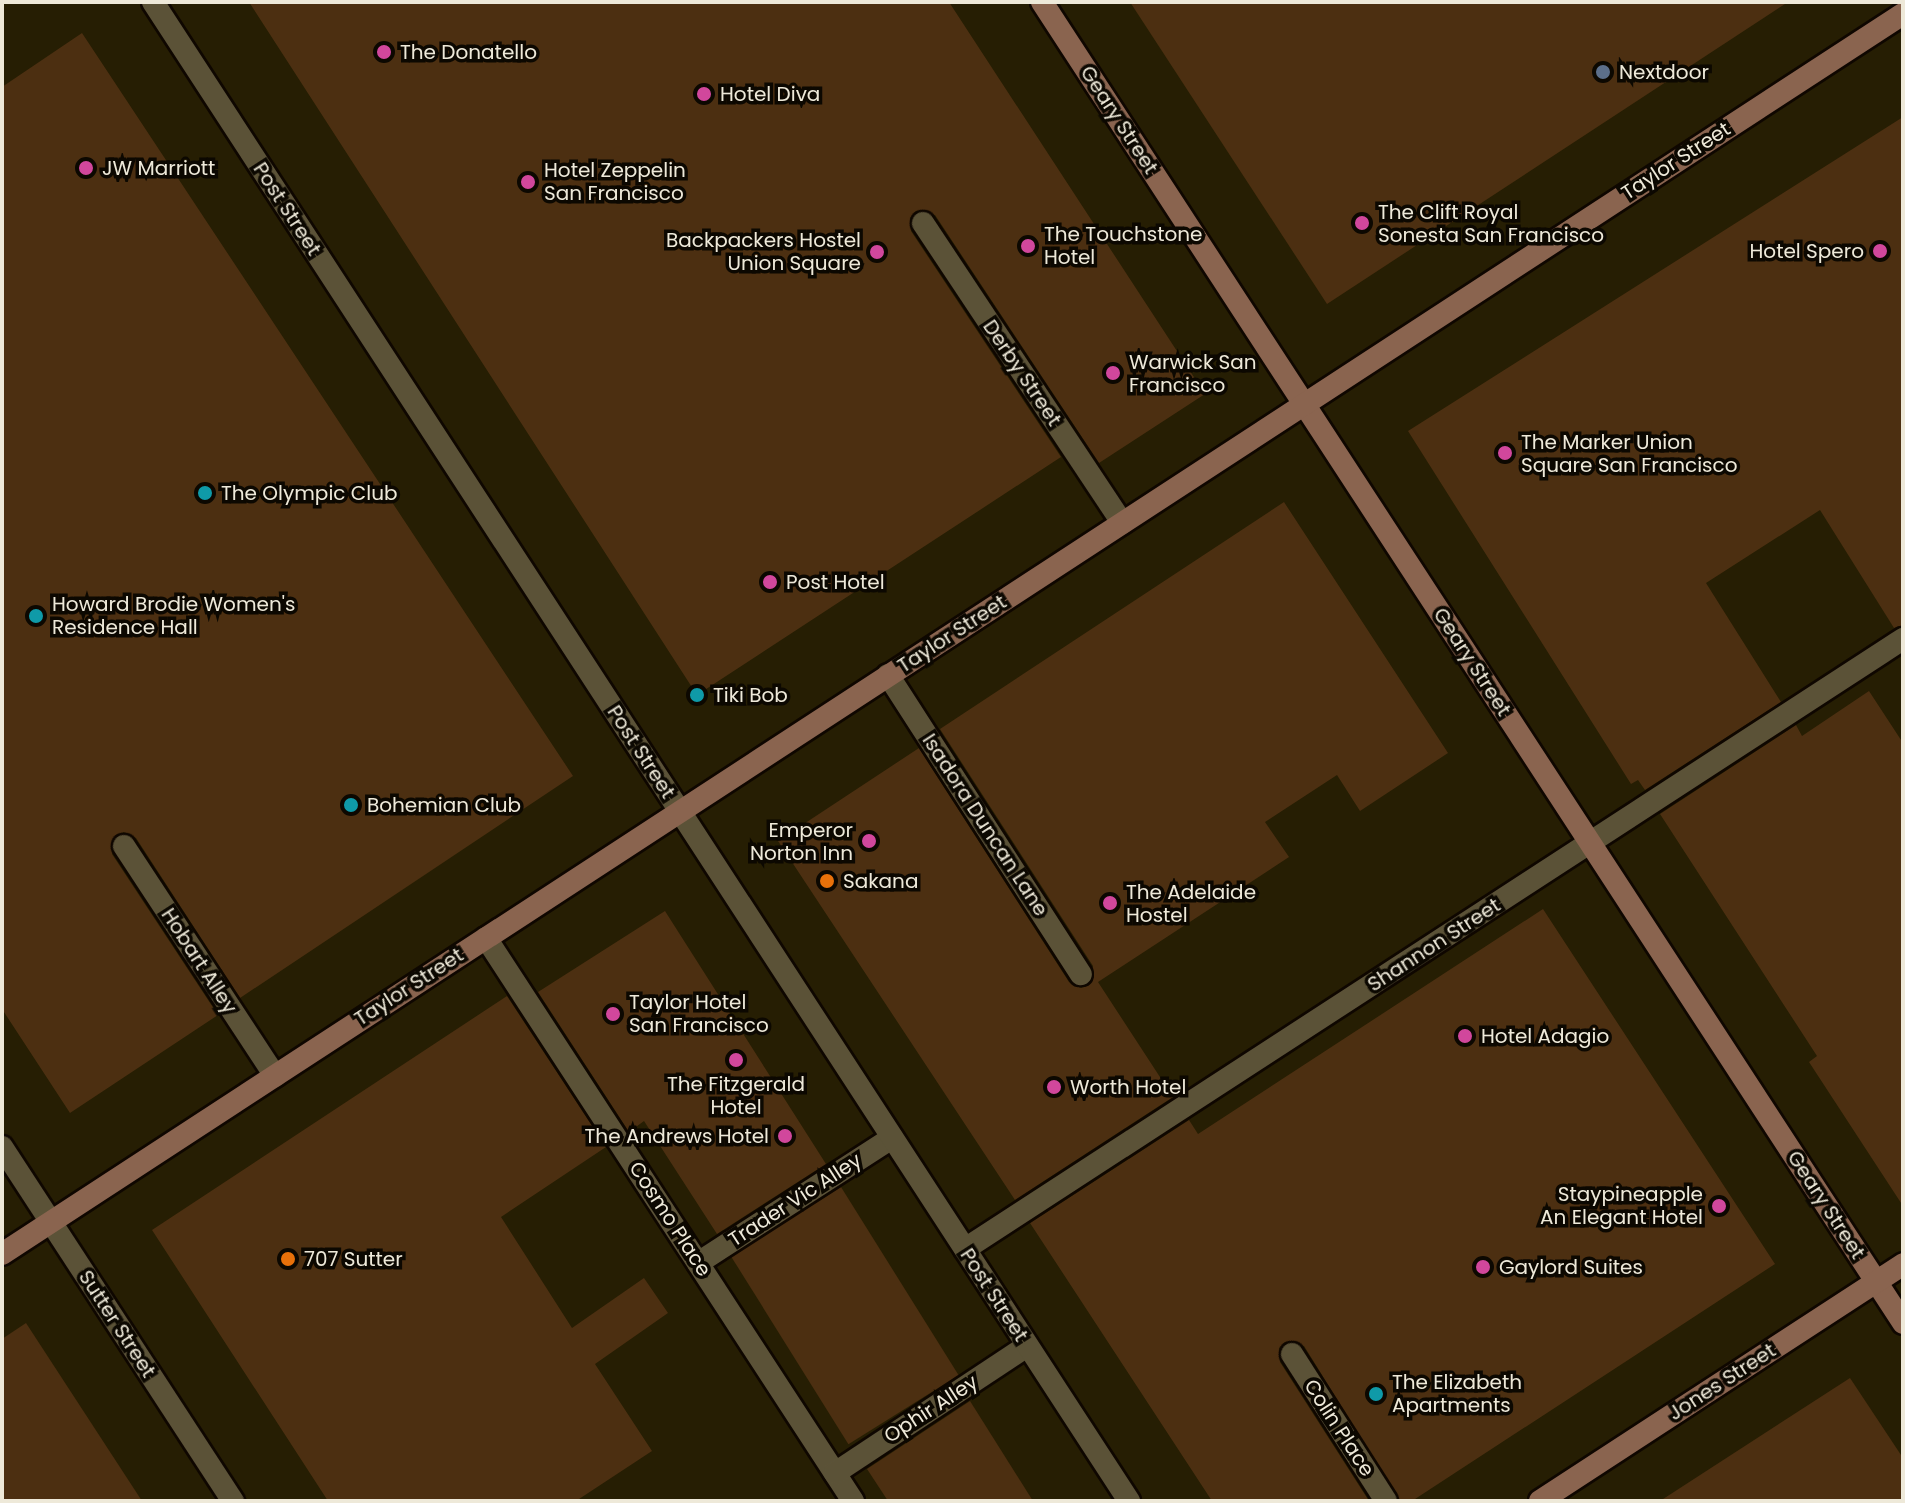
<!DOCTYPE html>
<html>
<head>
<meta charset="utf-8">
<style>
  body { margin:0 }
  #map { position:relative; width:1905px; height:1503px; overflow:hidden; background:#261e03; font-family:Poppins,sans-serif }
  div>[style] { position:absolute }
  .building>* { inset:0; background:#4c2f11; transform-origin:0 0 }
  .roads { filter:drop-shadow(2px 0 #0f0700) drop-shadow(-2px 0 #0f0700) drop-shadow(0 2px #0f0700) drop-shadow(0 -2px #0f0700) }
  .service>* { height:22px; margin:-11px; padding:0 11px; transform-origin:11px; border-radius:11px; background:#5b5237 }
  .minor>* { height:22px; margin:-11px; padding:0 11px; transform-origin:11px; border-radius:11px; background:#5b5237 }
  .tertiary>* { height:22px; margin:-11px; padding:0 11px; transform-origin:11px; border-radius:11px; background:#5b5237 }
  .secondary>* { height:22px; margin:-11px; padding:0 11px; transform-origin:11px; border-radius:11px; background:#8a644f }
  .dots>* { width:22px; height:22px; translate:-50% -50%; box-sizing:border-box; border:4px solid #0c0801; border-radius:50% }
  span { translate:-50% -50%; white-space:nowrap; text-align:center; line-height:1.15; -webkit-text-stroke:7px #0c0801; paint-order:stroke }
  .poi-label { font-size:20px; color:#eee9d9 }
  .left { translate:0 -50%; text-align:left }
  .right { translate:-100% -50%; text-align:right }
  .street-label { font-size:20px; color:#eee9d9 }
  .frame { position:absolute; inset:0; border:4px solid #eee9d9; pointer-events:none }
</style>
</head>
<body>
<div id="map">
  <div class="building">
    <div style="clip-path:polygon(249px 2px,949px 2px,1205px 394px,1099px 463px,935px 215px,916px 211px,910px 218px,911px 231px,1061px 457px,697px 695px)"></div>
    <div style="clip-path:polygon(1130px 2px,1788px 2px,1327px 304px)"></div>
    <div style="clip-path:polygon(82px 33px,573px 776px,240px 998px,136px 838px,124px 832px,116px 835px,112px 854px,218px 1015px,70px 1113px,2px 1009px,2px 87px)"></div>
    <div style="clip-path:polygon(1903px 117px,1903px 625px,1894px 628px,1820px 510px,1706px 583px,1781px 702px,1645px 790px,1638px 780px,1631px 784px,1408px 431px)"></div>
    <div style="clip-path:polygon(1284px 502px,1448px 753px,1360px 811px,1337px 775px,1265px 822px,1289px 857px,1098px 982px,1173px 1097px,1015px 1200px,778px 841px,919px 748px,1069px 982px,1081px 988px,1089px 985px,1093px 966px,940px 729px)"></div>
    <div style="clip-path:polygon(1869px 691px,1903px 743px,1903px 1206px,1809px 1062px,1817px 1056px,1660px 814px,1796px 725px,1802px 736px)"></div>
    <div style="clip-path:polygon(1543px 909px,1775px 1264px,1412px 1501px,1400px 1501px,1304px 1346px,1285px 1342px,1279px 1348px,1280px 1362px,1369px 1501px,1212px 1501px,1030px 1223px,1189px 1120px,1198px 1134px)"></div>
    <div style="clip-path:polygon(665px 911px,826px 1164px,717px 1234px,644px 1121px,629px 1132px,538px 992px)"></div>
    <div style="clip-path:polygon(507px 996px,606px 1147px,501px 1217px,572px 1328px,644px 1278px,668px 1313px,595px 1364px,652px 1451px,576px 1501px,328px 1501px,152px 1230px)"></div>
    <div style="left:841px;top:1187px;width:222px;height:130px;rotate:58deg"></div>
    <div style="clip-path:polygon(26px 1323px,142px 1501px,2px 1501px,2px 1339px)"></div>
    <div style="clip-path:polygon(1850px 1378px,1903px 1458px,1903px 1501px,1660px 1501px)"></div>
    <div style="clip-path:polygon(970px 1401px,1033px 1501px,888px 1501px,867px 1469px)"></div>
  </div>
  <div class="roads">
    <div class="service">
      <div style="left:923px;top:223px;width:360px;rotate:56.4deg"></div>
      <div style="left:888px;top:675px;width:356px;rotate:57.2deg"></div>
      <div style="left:124px;top:846px;width:275px;rotate:56.7deg"></div>
      <div style="left:486px;top:938px;width:672px;rotate:56.9deg"></div>
      <div style="left:965px;top:1249px;width:1119px;rotate:-33.04deg"></div>
      <div style="left:698px;top:1263px;width:231px;rotate:-32.8deg"></div>
      <div style="left:1292px;top:1354px;width:174px;rotate:57.4deg"></div>
      <div style="left:835px;top:1473px;width:230px;rotate:-33.5deg"></div>
    </div>
    <div class="minor">
      <div style="left:2px;top:1147px;width:423px;rotate:56.9deg"></div>
    </div>
    <div class="tertiary">
      <div style="left:153px;top:2px;width:1789px;rotate:56.93deg"></div>
    </div>
    <div class="secondary">
      <div style="left:1042px;top:2px;width:1577px;rotate:56.9deg"></div>
      <div style="left:2px;top:1254px;width:2270px;rotate:-33.12deg"></div>
      <div style="left:1540px;top:1501px;width:434px;rotate:-33.1deg"></div>
    </div>
  </div>
  <div class="dots">
    <div style="left:384px;top:52px;background:#d1479c"></div>
    <div style="left:1603px;top:72px;background:#5c6f8a"></div>
    <div style="left:704px;top:94px;background:#d1479c"></div>
    <div style="left:86px;top:168px;background:#d1479c"></div>
    <div style="left:528px;top:182px;background:#d1479c"></div>
    <div style="left:1362px;top:223px;background:#d1479c"></div>
    <div style="left:1028px;top:246px;background:#d1479c"></div>
    <div style="left:1880px;top:251px;background:#d1479c"></div>
    <div style="left:877px;top:252px;background:#d1479c"></div>
    <div style="left:1113px;top:373px;background:#d1479c"></div>
    <div style="left:1505px;top:453px;background:#d1479c"></div>
    <div style="left:205px;top:493px;background:#0f9aa8"></div>
    <div style="left:770px;top:582px;background:#d1479c"></div>
    <div style="left:36px;top:616px;background:#0f9aa8"></div>
    <div style="left:697px;top:695px;background:#0f9aa8"></div>
    <div style="left:351px;top:805px;background:#0f9aa8"></div>
    <div style="left:869px;top:841px;background:#d1479c"></div>
    <div style="left:827px;top:881px;background:#e8710a"></div>
    <div style="left:1110px;top:903px;background:#d1479c"></div>
    <div style="left:613px;top:1014px;background:#d1479c"></div>
    <div style="left:1465px;top:1036px;background:#d1479c"></div>
    <div style="left:736px;top:1060px;background:#d1479c"></div>
    <div style="left:1054px;top:1087px;background:#d1479c"></div>
    <div style="left:785px;top:1136px;background:#d1479c"></div>
    <div style="left:1719px;top:1206px;background:#d1479c"></div>
    <div style="left:288px;top:1259px;background:#e8710a"></div>
    <div style="left:1483px;top:1267px;background:#d1479c"></div>
    <div style="left:1376px;top:1394px;background:#0f9aa8"></div>
  </div>
  <div class="poi-label">
    <span class="left" style="left:400px;top:52px">The Donatello</span>
    <span class="left" style="left:1619px;top:72px">Nextdoor</span>
    <span class="left" style="left:720px;top:94px">Hotel Diva</span>
    <span class="left" style="left:102px;top:168px">JW Marriott</span>
    <span class="left" style="left:544px;top:182px">Hotel Zeppelin<br>San Francisco</span>
    <span class="left" style="left:1378px;top:224px">The Clift Royal<br>Sonesta San Francisco</span>
    <span class="left" style="left:1044px;top:246px">The Touchstone<br>Hotel</span>
    <span class="right" style="left:861px;top:252px">Backpackers Hostel<br>Union Square</span>
    <span class="right" style="left:1864px;top:251px">Hotel Spero</span>
    <span class="left" style="left:1129px;top:374px">Warwick San<br>Francisco</span>
    <span class="left" style="left:1521px;top:454px">The Marker Union<br>Square San Francisco</span>
    <span class="left" style="left:221px;top:493px">The Olympic Club</span>
    <span class="left" style="left:786px;top:582px">Post Hotel</span>
    <span class="left" style="left:52px;top:616px">Howard Brodie Women's<br>Residence Hall</span>
    <span class="left" style="left:713px;top:695px">Tiki Bob</span>
    <span class="left" style="left:367px;top:805px">Bohemian Club</span>
    <span class="right" style="left:853px;top:842px">Emperor<br>Norton Inn</span>
    <span class="left" style="left:843px;top:881px">Sakana</span>
    <span class="left" style="left:1126px;top:904px">The Adelaide<br>Hostel</span>
    <span class="left" style="left:629px;top:1014px">Taylor Hotel<br>San Francisco</span>
    <span class="left" style="left:1481px;top:1036px">Hotel Adagio</span>
    <span style="left:736px;top:1096px">The Fitzgerald<br>Hotel</span>
    <span class="left" style="left:1070px;top:1087px">Worth Hotel</span>
    <span class="right" style="left:769px;top:1136px">The Andrews Hotel</span>
    <span class="right" style="left:1703px;top:1206px">Staypineapple<br>An Elegant Hotel</span>
    <span class="left" style="left:304px;top:1259px">707 Sutter</span>
    <span class="left" style="left:1499px;top:1267px">Gaylord Suites</span>
    <span class="left" style="left:1392px;top:1394px">The Elizabeth<br>Apartments</span>
  </div>
  <div class="street-label">
    <span style="left:1119px;top:120px;rotate:57deg">Geary Street</span>
    <span style="left:1676px;top:161px;rotate:-33deg">Taylor Street</span>
    <span style="left:287px;top:209px;rotate:57deg">Post Street</span>
    <span style="left:1022px;top:373px;rotate:56deg">Derby Street</span>
    <span style="left:952px;top:634px;rotate:-33deg">Taylor Street</span>
    <span style="left:1472px;top:662px;rotate:57deg">Geary Street</span>
    <span style="left:641px;top:752px;rotate:57deg">Post Street</span>
    <span style="left:985px;top:825px;rotate:57deg">Isadora Duncan Lane</span>
    <span style="left:1434px;top:945px;rotate:-33deg">Shannon Street</span>
    <span style="left:199px;top:961px;rotate:57deg">Hobart Alley</span>
    <span style="left:409px;top:987px;rotate:-33deg">Taylor Street</span>
    <span style="left:795px;top:1200px;rotate:-33deg">Trader Vic Alley</span>
    <span style="left:1826px;top:1205px;rotate:57deg">Geary Street</span>
    <span style="left:670px;top:1219px;rotate:57deg">Cosmo Place</span>
    <span style="left:994px;top:1295px;rotate:57deg">Post Street</span>
    <span style="left:117px;top:1324px;rotate:57deg">Sutter Street</span>
    <span style="left:1722px;top:1382px;rotate:-33deg">Jones Street</span>
    <span style="left:931px;top:1409px;rotate:-33deg">Ophir Alley</span>
    <span style="left:1339px;top:1428px;rotate:57deg">Colin Place</span>
  </div>
  <div class="frame"></div>
</div>
</body>
</html>
